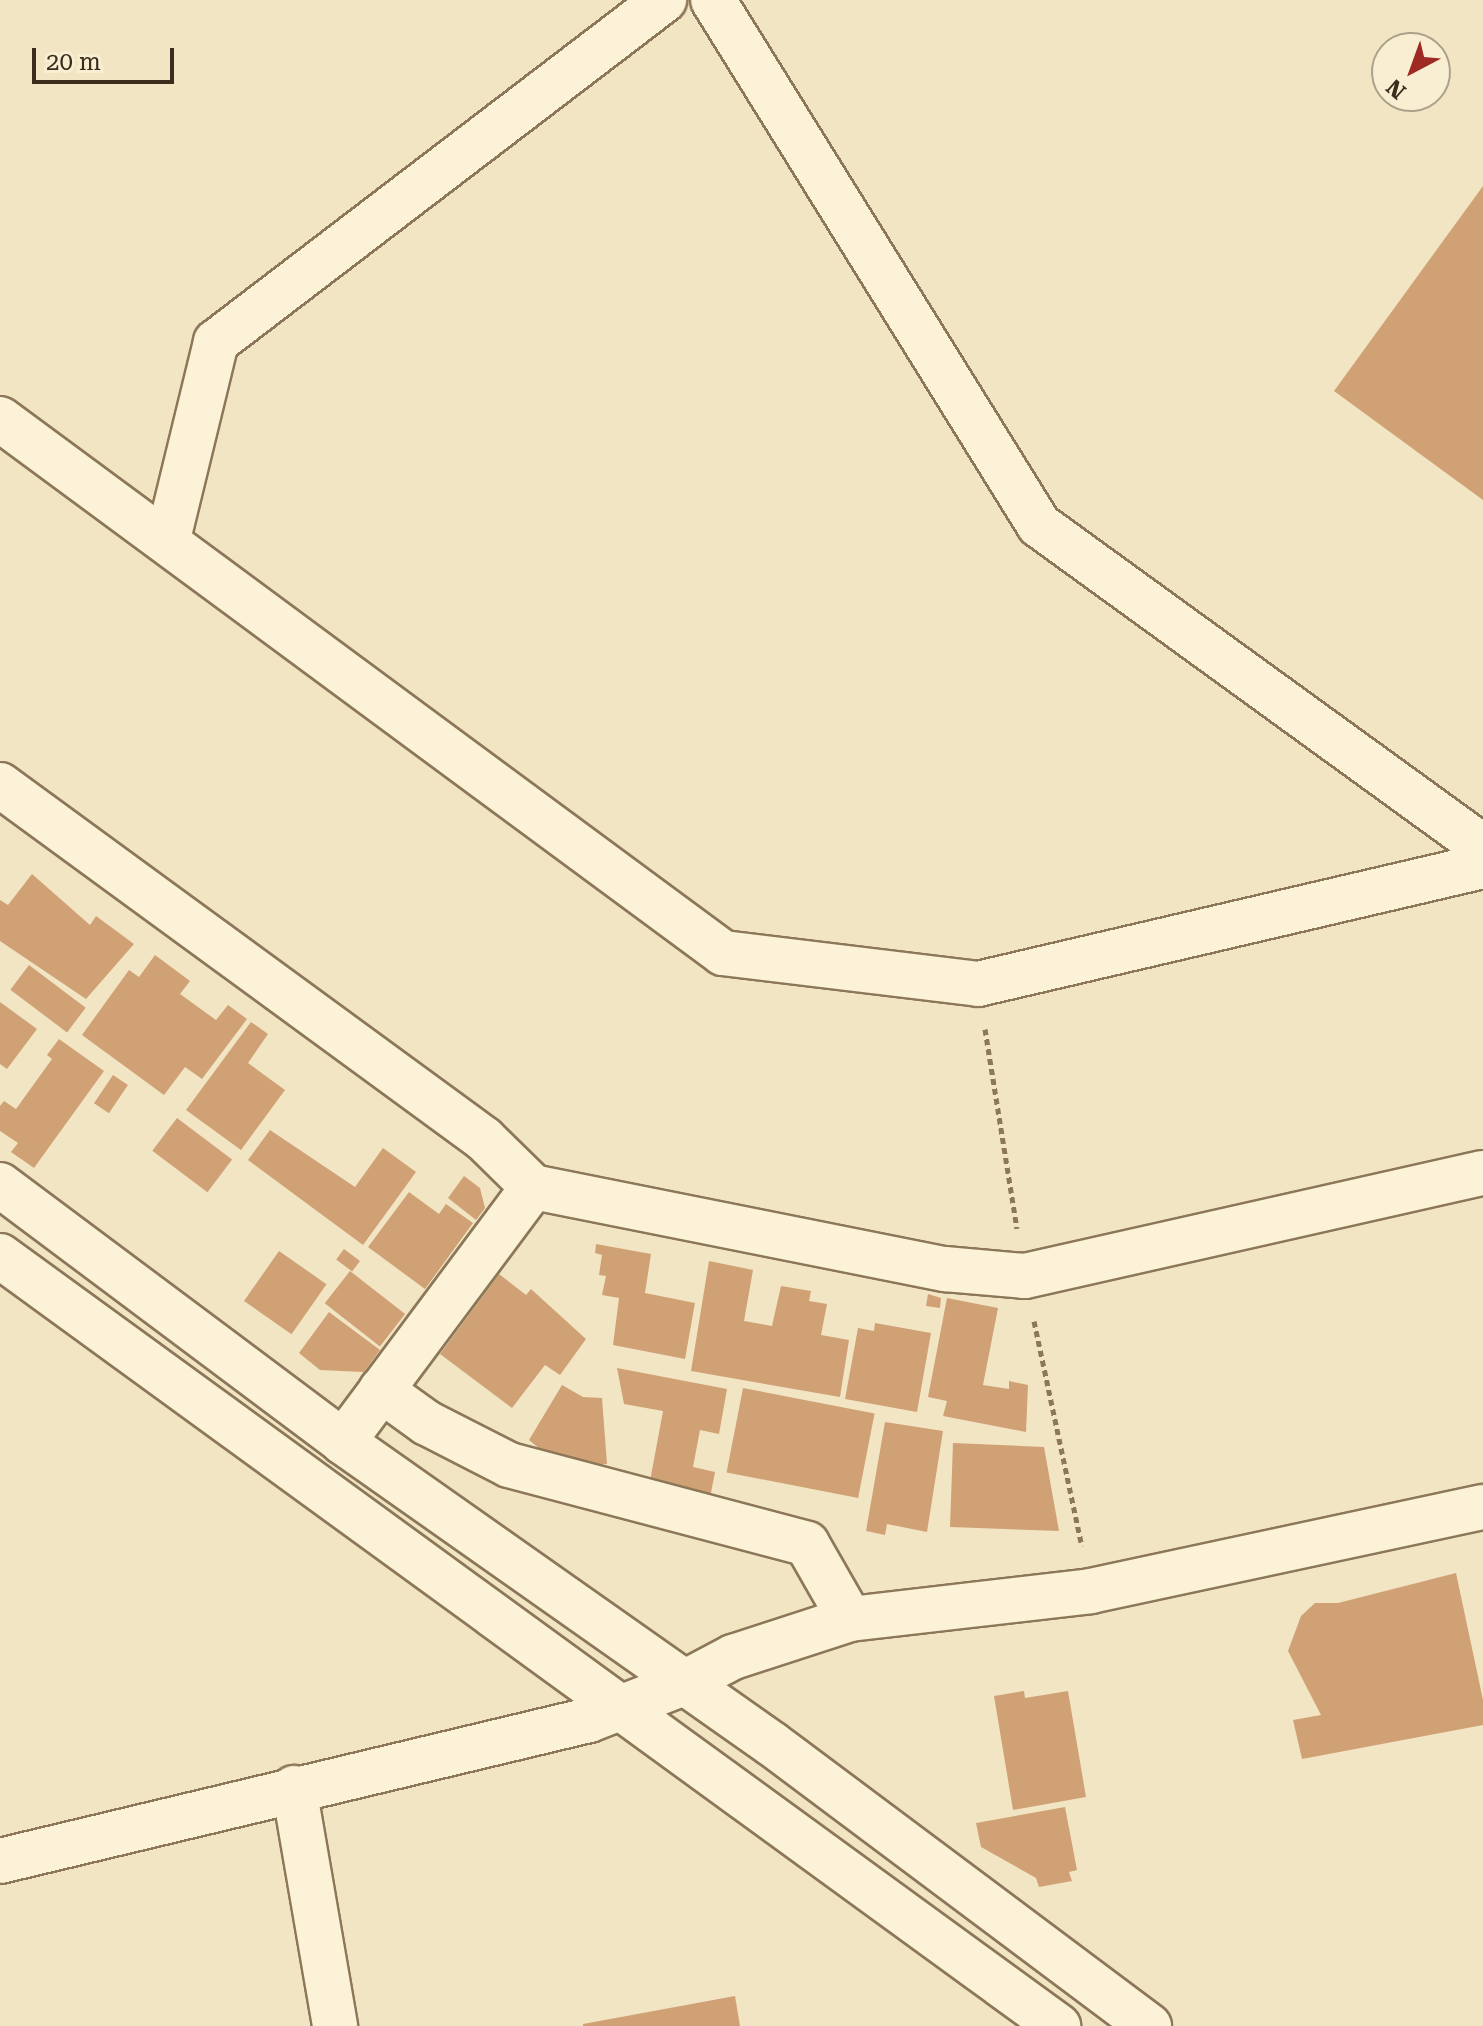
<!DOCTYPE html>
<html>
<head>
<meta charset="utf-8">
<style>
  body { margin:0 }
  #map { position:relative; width:1483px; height:2026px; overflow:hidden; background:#f1e5c3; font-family:"Roboto Serif",serif }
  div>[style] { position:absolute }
  .building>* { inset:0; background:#d1a176; transform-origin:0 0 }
  .path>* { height:5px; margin-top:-2.5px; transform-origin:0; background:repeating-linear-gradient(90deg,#8c7758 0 6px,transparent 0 10px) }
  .roads { filter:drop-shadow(2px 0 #8c7758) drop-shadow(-2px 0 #8c7758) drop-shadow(0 2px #8c7758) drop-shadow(0 -2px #8c7758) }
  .street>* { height:44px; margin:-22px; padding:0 22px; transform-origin:22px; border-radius:22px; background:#fbf2d7 }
  .secondary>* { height:44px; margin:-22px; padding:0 22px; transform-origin:22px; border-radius:22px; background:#fbf2d7 }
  span { translate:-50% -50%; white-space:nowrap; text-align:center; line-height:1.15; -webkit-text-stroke:8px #f8efd3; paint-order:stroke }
  .north { position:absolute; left:1371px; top:32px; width:80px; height:80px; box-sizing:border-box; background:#f8efd3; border:2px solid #aca18a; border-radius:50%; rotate:221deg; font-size:22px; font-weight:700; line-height:32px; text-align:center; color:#3b2d1d }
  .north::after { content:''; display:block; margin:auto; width:28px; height:36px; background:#9f2a24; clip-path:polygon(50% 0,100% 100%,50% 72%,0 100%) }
  .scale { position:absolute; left:32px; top:48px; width:142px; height:36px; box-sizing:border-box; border:4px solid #3b2d1d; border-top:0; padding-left:10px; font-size:24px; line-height:28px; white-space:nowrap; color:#3b2d1d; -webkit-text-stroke:6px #f8efd3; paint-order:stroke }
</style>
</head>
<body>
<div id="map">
  <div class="building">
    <div style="clip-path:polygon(1483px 186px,1483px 500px,1334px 391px)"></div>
    <div style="clip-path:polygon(32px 874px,90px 925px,96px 916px,134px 944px,86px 999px,0 941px,0 900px,8px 905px)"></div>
    <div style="clip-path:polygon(155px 955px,190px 981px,180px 994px,216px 1020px,228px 1005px,247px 1019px,202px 1079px,185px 1067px,164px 1095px,82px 1035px,129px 970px,139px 977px)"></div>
    <div style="left:29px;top:965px;width:71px;height:31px;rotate:37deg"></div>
    <div style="clip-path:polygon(0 1002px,37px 1029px,7px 1069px,0 1064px)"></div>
    <div style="clip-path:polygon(251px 1022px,268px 1034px,248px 1063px,285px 1090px,241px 1150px,186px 1110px)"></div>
    <div style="clip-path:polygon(59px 1039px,104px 1071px,34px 1168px,11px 1152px,18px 1143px,0 1131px,0 1106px,4px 1101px,16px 1109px,52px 1059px,47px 1055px)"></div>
    <div style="left:113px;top:1075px;width:18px;height:34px;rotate:34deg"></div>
    <div style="left:177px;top:1118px;width:69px;height:41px;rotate:37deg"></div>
    <div style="clip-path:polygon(270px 1130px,355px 1187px,383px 1148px,416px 1172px,363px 1245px,248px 1160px)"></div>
    <div style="clip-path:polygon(464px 1176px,480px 1188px,485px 1208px,476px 1220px,448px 1198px)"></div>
    <div style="clip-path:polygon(409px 1192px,439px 1214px,446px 1204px,473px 1223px,425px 1289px,368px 1247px)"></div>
    <div style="clip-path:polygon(596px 1244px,651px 1254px,645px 1293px,695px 1303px,685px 1359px,613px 1345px,619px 1298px,602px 1295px,606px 1276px,599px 1275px,602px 1255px,595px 1253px)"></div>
    <div style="left:344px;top:1249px;width:20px;height:13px;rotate:37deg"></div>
    <div style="left:279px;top:1251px;width:58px;height:61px;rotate:35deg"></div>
    <div style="clip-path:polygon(709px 1261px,753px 1270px,744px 1321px,772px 1326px,781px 1286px,811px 1291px,809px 1301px,827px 1304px,821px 1335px,849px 1340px,840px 1397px,691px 1371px)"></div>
    <div style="left:350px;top:1271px;width:70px;height:41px;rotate:38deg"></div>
    <div style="clip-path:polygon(499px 1274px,526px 1295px,531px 1289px,586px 1339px,560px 1375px,545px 1365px,512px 1408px,440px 1354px)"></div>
    <div style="clip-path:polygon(928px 1294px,941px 1298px,940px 1308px,926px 1306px)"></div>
    <div style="clip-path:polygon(947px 1298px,998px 1308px,983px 1385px,1009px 1389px,1009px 1381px,1028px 1385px,1026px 1432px,943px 1416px,947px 1401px,928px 1397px)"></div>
    <div style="clip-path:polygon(329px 1312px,380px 1350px,364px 1372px,320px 1370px,299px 1353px)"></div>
    <div style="clip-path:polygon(875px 1323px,931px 1333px,917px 1412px,845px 1399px,858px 1328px,874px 1331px)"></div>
    <div style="clip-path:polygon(617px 1368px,727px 1389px,719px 1434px,700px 1430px,693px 1467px,715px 1472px,709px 1503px,687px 1498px,688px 1489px,650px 1481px,663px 1411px,624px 1404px)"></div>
    <div style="clip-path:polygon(562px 1385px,583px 1397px,602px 1398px,607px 1464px,574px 1466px,547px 1455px,529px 1440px)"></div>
    <div style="left:743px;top:1388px;width:134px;height:86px;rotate:11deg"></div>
    <div style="clip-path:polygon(885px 1422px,943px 1431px,927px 1532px,887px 1524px,885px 1535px,866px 1531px)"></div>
    <div style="clip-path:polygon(953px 1443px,1044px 1447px,1059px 1531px,950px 1527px)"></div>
    <div style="clip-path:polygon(1456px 1573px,1483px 1700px,1483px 1725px,1302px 1759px,1293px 1720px,1321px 1715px,1288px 1651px,1301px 1616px,1315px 1603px,1338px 1603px)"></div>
    <div style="clip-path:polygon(1024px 1691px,1025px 1698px,1068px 1691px,1086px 1797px,1013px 1810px,994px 1696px)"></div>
    <div style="clip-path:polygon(1065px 1807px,1077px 1870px,1069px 1872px,1072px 1881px,1039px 1887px,1036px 1878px,981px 1847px,976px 1823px)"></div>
    <div style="clip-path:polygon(735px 1996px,740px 2026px,583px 2026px,583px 2024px)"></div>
  </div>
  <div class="path">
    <div style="left:985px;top:1029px;width:202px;rotate:80.9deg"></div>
    <div style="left:1034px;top:1321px;width:230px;rotate:78deg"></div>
  </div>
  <div class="roads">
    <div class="street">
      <div style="left:713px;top:0;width:618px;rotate:58.16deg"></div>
      <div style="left:1039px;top:525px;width:548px;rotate:35.95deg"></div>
      <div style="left:0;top:419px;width:899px;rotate:36.45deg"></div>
      <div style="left:723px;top:953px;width:257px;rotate:6.9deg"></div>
      <div style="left:978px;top:984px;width:519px;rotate:-13.15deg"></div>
      <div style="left:168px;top:539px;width:203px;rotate:-76.3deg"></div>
      <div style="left:216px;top:342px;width:564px;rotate:-37.36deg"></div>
      <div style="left:0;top:785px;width:600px;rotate:36.18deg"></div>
      <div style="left:484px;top:1139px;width:69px;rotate:44.4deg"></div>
      <div style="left:533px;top:1187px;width:420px;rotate:11.3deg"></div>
      <div style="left:945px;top:1269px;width:80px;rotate:5deg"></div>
      <div style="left:1025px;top:1276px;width:469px;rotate:-12.7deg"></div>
      <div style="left:381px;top:1390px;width:57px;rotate:35.7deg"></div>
      <div style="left:427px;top:1423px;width:92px;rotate:27.1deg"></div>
      <div style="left:509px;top:1465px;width:308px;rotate:14.8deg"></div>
      <div style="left:807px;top:1544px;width:86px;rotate:60.2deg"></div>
      <div style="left:343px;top:1442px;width:318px;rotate:-53.3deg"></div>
      <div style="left:294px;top:1788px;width:242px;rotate:80.2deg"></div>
      <div style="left:0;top:1861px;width:606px;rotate:-13.46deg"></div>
      <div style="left:589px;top:1720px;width:102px;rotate:-21.3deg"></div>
    </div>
    <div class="secondary">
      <div style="left:0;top:1185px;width:429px;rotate:36.8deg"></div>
      <div style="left:343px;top:1442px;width:525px;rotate:35.14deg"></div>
      <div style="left:772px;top:1744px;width:471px;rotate:36.8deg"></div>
      <div style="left:0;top:1256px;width:1309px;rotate:36.05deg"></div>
      <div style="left:684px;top:1683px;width:55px;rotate:-28deg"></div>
      <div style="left:733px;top:1657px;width:123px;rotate:-18deg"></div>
      <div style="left:850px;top:1619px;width:243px;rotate:-6.6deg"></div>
      <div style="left:1091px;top:1591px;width:401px;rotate:-12.1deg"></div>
    </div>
  </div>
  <div class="north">N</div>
  <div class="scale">20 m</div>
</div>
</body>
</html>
